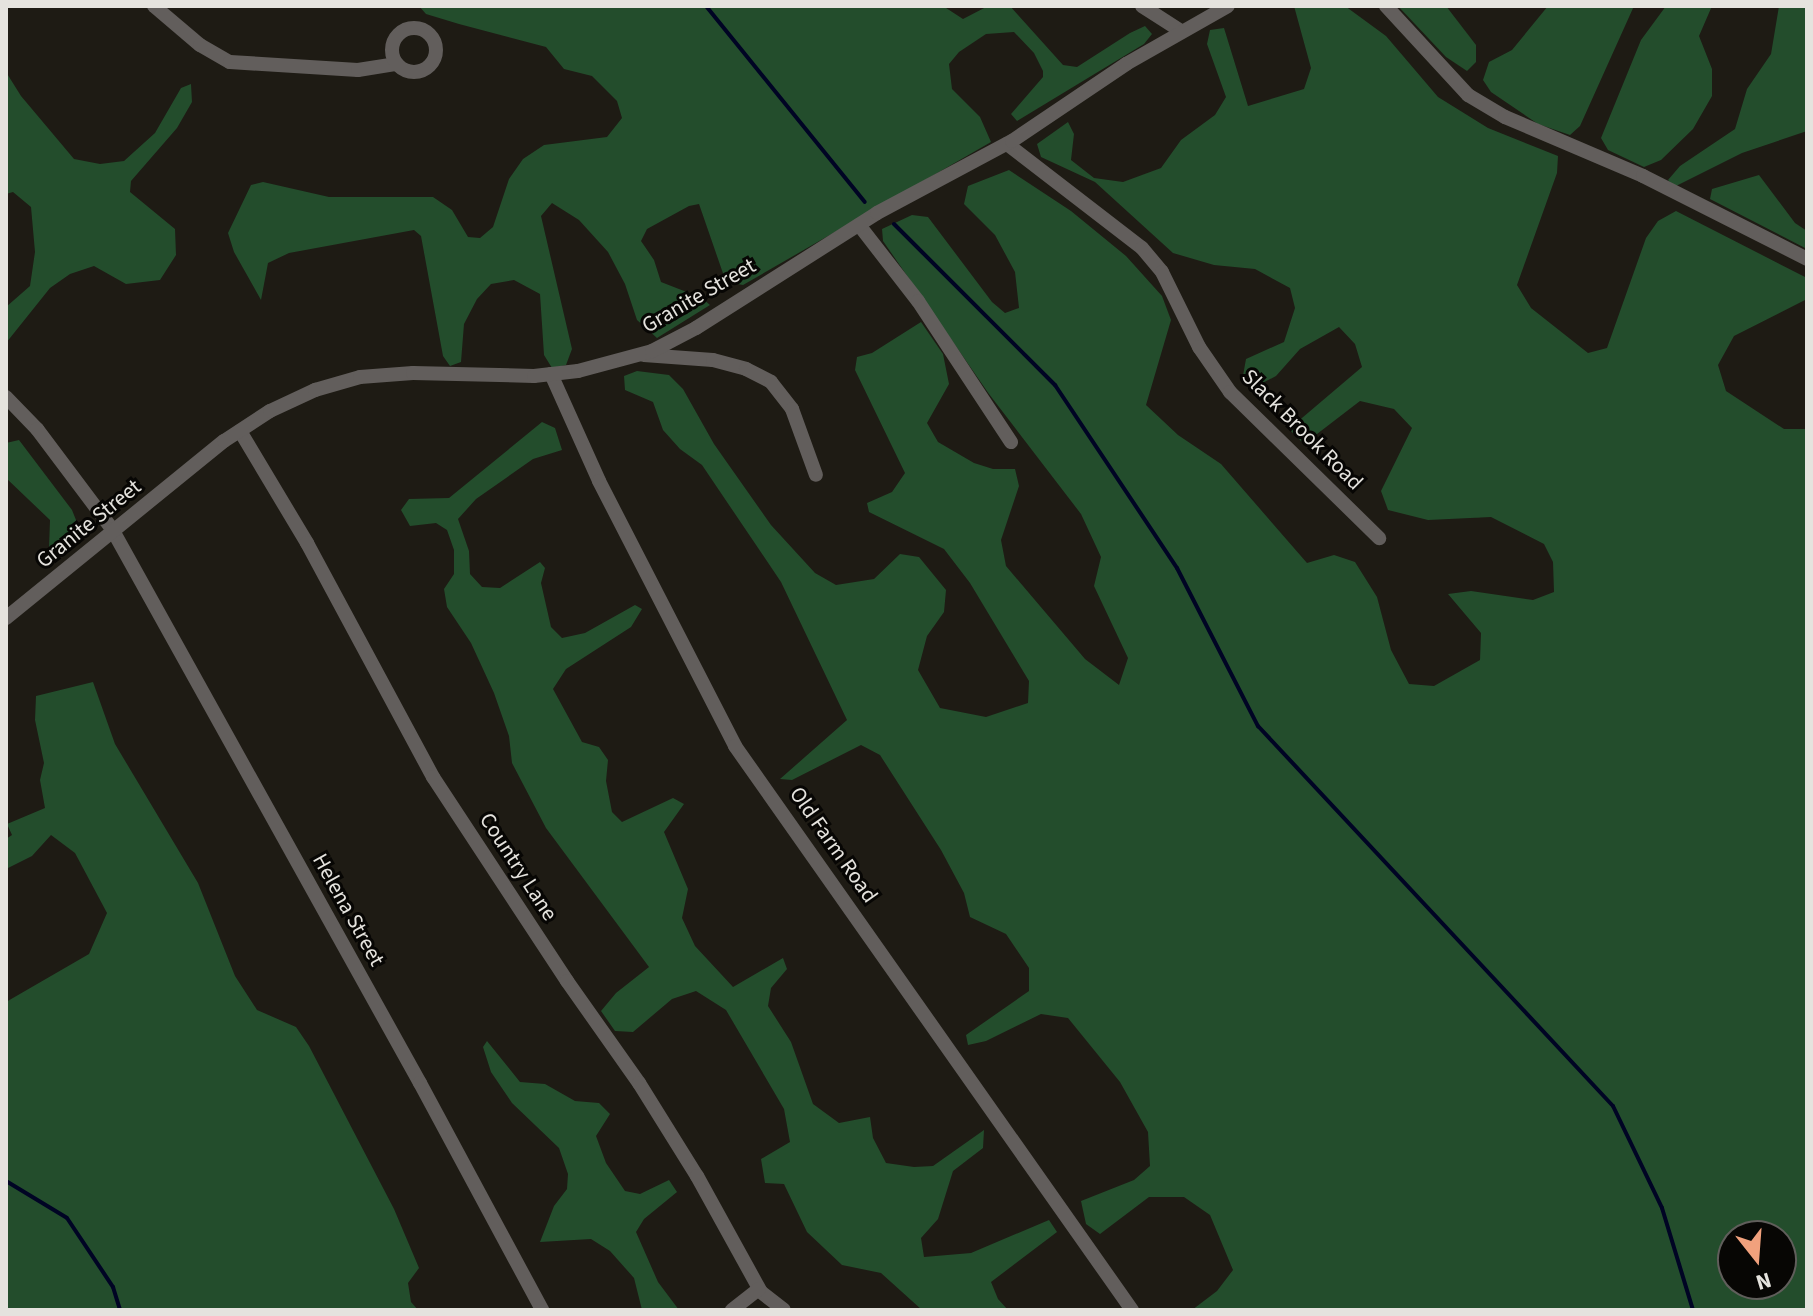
<!DOCTYPE html>
<html>
<head>
<meta charset="utf-8">
<style>
  body { margin:0 }
  #map { position:relative; width:1813px; height:1316px; overflow:hidden; background:#1e1b14; font-family:"Source Sans 3",sans-serif }
  div>[style] { position:absolute }
  .forest>* { inset:0; background:#234d2c }
  .stream>* { height:4px; margin:-2px; padding:0 2px; transform-origin:2px; border-radius:2px; background:#000424 }
  .street>* { height:14px; margin:-7px; padding:0 7px; transform-origin:7px; border-radius:7px; background:#625e5c }
  .street>.ring { margin:-7px; padding:0; box-sizing:content-box; background:none; border:14px solid #625e5c; border-radius:50% }
  span { translate:-50% -50%; white-space:nowrap; text-align:center; line-height:1.15; -webkit-text-stroke:6px #070604; paint-order:stroke }
  .street-label { font-size:22px; color:#e5e3de }
  .frame { position:absolute; inset:0; border:8px solid #e5e3de; pointer-events:none }
  .north { position:absolute; left:1717px; top:1220px; width:80px; height:80px; box-sizing:border-box; background:#070604; border:2px solid #605e5b; border-radius:50%; rotate:163deg; font-size:22px; font-weight:700; line-height:32px; text-align:center; color:#e5e3de }
  .north::after { content:''; display:block; margin:auto; width:28px; height:36px; background:#f1a17d; clip-path:polygon(50% 0,100% 100%,50% 72%,0 100%) }
</style>
</head>
<body>
<div id="map">
  <div class="forest">
    <div style="clip-path:polygon(419px 6px,943px 6px,963px 19px,988px 6px,1010px 6px,1063px 65px,1077px 67px,1130px 33px,1145px 26px,1152px 34px,1144px 44px,1017px 121px,1011px 114px,1043px 77px,1043px 71px,1034px 53px,1014px 32px,986px 34px,959px 52px,949px 64px,952px 89px,980px 117px,991px 142px,743px 285px,726px 282px,699px 204px,689px 206px,647px 229px,641px 241px,654px 260px,661px 282px,702px 298px,710px 305px,657px 338px,637px 320px,625px 284px,608px 252px,579px 220px,552px 203px,541px 216px,572px 349px,566px 365px,552px 368px,544px 355px,540px 294px,514px 280px,491px 284px,477px 299px,464px 324px,461px 362px,450px 366px,443px 356px,421px 236px,414px 230px,289px 253px,268px 263px,261px 300px,234px 252px,228px 233px,251px 185px,263px 182px,329px 197px,433px 197px,452px 210px,468px 237px,480px 238px,493px 227px,509px 179px,523px 159px,544px 145px,607px 137px,622px 118px,617px 101px,592px 76px,564px 69px,546px 47px,459px 24px,426px 14px)"></div>
    <div style="clip-path:polygon(evenodd,1294px 6px,1345px 6px,1386px 36px,1438px 97px,1488px 128px,1558px 156px,1557px 173px,1517px 285px,1531px 308px,1588px 353px,1607px 348px,1646px 238px,1658px 221px,1676px 211px,1807px 278px,1807px 299px,1734px 336px,1718px 365px,1726px 391px,1784px 429px,1807px 429px,1807px 1310px,1192px 1310px,1217px 1291px,1233px 1270px,1210px 1215px,1184px 1197px,1149px 1197px,1100px 1234px,1086px 1224px,1081px 1201px,1134px 1180px,1150px 1166px,1148px 1132px,1120px 1082px,1068px 1018px,1041px 1014px,986px 1041px,968px 1045px,966px 1035px,1029px 991px,1029px 968px,1006px 934px,970px 917px,964px 893px,941px 850px,880px 755px,861px 745px,792px 780px,780px 779px,847px 720px,781px 582px,702px 465px,680px 449px,663px 430px,653px 402px,625px 390px,624px 376px,637px 371px,669px 375px,683px 389px,714px 444px,771px 525px,815px 573px,836px 585px,874px 579px,900px 554px,919px 557px,946px 590px,944px 612px,927px 636px,918px 670px,940px 708px,986px 717px,1028px 703px,1029px 681px,970px 583px,944px 549px,869px 512px,867px 503px,892px 492px,905px 473px,855px 370px,857px 357px,872px 353px,921px 322px,943px 354px,949px 384px,927px 423px,938px 442px,974px 463px,993px 469px,1015px 469px,1019px 486px,1001px 540px,1006px 566px,1085px 659px,1119px 685px,1128px 658px,1094px 586px,1101px 557px,1081px 514px,989px 394px,883px 241px,882px 229px,912px 215px,928px 217px,992px 302px,1005px 313px,1019px 308px,1015px 272px,995px 235px,964px 204px,968px 186px,1009px 170px,1071px 211px,1126px 256px,1162px 296px,1171px 320px,1146px 405px,1178px 435px,1221px 464px,1307px 563px,1334px 555px,1355px 562px,1377px 597px,1391px 650px,1409px 684px,1434px 686px,1480px 660px,1481px 633px,1448px 594px,1471px 591px,1533px 600px,1554px 592px,1553px 562px,1544px 544px,1491px 517px,1428px 520px,1388px 510px,1381px 491px,1412px 428px,1394px 409px,1360px 401px,1304px 444px,1289px 429px,1362px 367px,1355px 344px,1339px 327px,1300px 349px,1276px 376px,1253px 388px,1242px 381px,1246px 359px,1284px 342px,1295px 308px,1290px 288px,1255px 269px,1214px 265px,1173px 253px,1095px 182px,1041px 157px,1037px 144px,1068px 122px,1074px 134px,1071px 160px,1094px 178px,1123px 182px,1161px 168px,1181px 140px,1215px 115px,1226px 97px,1207px 44px,1210px 30px,1224px 28px,1248px 106px,1304px 89px,1311px 68px,1294px 6px,1733px 1236px,1781px 1236px,1781px 1284px,1733px 1284px,1733px 1236px)"></div>
    <div style="clip-path:polygon(1398px 6px,1446px 6px,1476px 45px,1476px 62px,1467px 71px,1446px 57px)"></div>
    <div style="clip-path:polygon(1548px 6px,1634px 6px,1580px 126px,1570px 135px,1538px 124px,1491px 92px,1483px 80px,1489px 62px,1512px 50px)"></div>
    <div style="clip-path:polygon(1666px 6px,1712px 6px,1699px 36px,1712px 69px,1712px 96px,1693px 129px,1661px 160px,1644px 167px,1608px 150px,1601px 138px,1641px 40px)"></div>
    <div style="clip-path:polygon(1779px 6px,1807px 6px,1807px 131px,1742px 153px,1674px 187px,1668px 180px,1680px 166px,1735px 129px,1747px 89px,1771px 54px)"></div>
    <div style="clip-path:polygon(6px 72px,21px 96px,74px 159px,100px 164px,124px 161px,155px 133px,181px 88px,191px 84px,192px 102px,177px 128px,131px 181px,130px 192px,175px 229px,176px 255px,160px 280px,126px 284px,94px 266px,70px 274px,50px 288px,6px 343px,6px 307px,30px 286px,35px 252px,31px 207px,13px 192px,6px 194px)"></div>
    <div style="clip-path:polygon(1759px 175px,1795px 223px,1807px 231px,1807px 249px,1710px 199px,1712px 189px)"></div>
    <div style="clip-path:polygon(542px 422px,555px 428px,562px 450px,533px 459px,476px 499px,458px 519px,469px 551px,470px 574px,482px 587px,500px 588px,540px 562px,545px 568px,541px 583px,551px 627px,562px 638px,585px 633px,635px 605px,642px 609px,631px 627px,566px 669px,553px 689px,582px 742px,599px 747px,608px 760px,606px 781px,612px 812px,622px 822px,673px 798px,684px 804px,664px 832px,688px 889px,682px 918px,695px 946px,733px 987px,783px 958px,787px 969px,771px 988px,768px 1006px,791px 1042px,813px 1104px,839px 1123px,870px 1117px,873px 1138px,886px 1163px,914px 1167px,933px 1166px,984px 1130px,983px 1148px,953px 1171px,938px 1219px,921px 1238px,924px 1257px,971px 1253px,1049px 1220px,1057px 1232px,991px 1282px,998px 1299px,1008px 1310px,922px 1310px,881px 1273px,842px 1265px,807px 1232px,784px 1184px,765px 1183px,761px 1159px,790px 1142px,784px 1109px,726px 1010px,696px 991px,672px 999px,633px 1032px,615px 1031px,601px 1011px,616px 993px,649px 967px,546px 828px,512px 763px,509px 736px,494px 693px,471px 643px,447px 607px,444px 589px,454px 574px,454px 550px,447px 530px,436px 523px,410px 526px,401px 510px,409px 499px,449px 498px)"></div>
    <div style="clip-path:polygon(19px 440px,72px 510px,80px 530px,79px 542px,65px 550px,49px 549px,50px 520px,6px 478px,6px 443px)"></div>
    <div style="clip-path:polygon(93px 682px,115px 744px,198px 883px,235px 976px,257px 1010px,296px 1027px,309px 1046px,394px 1209px,419px 1268px,408px 1283px,411px 1302px,418px 1310px,6px 1310px,6px 1002px,89px 954px,107px 913px,75px 853px,51px 835px,32px 856px,6px 869px,6px 839px,12px 835px,7px 824px,45px 808px,40px 780px,44px 763px,35px 720px,36px 696px)"></div>
    <div style="clip-path:polygon(487px 1041px,520px 1082px,545px 1084px,575px 1101px,599px 1103px,610px 1114px,596px 1136px,606px 1163px,625px 1191px,640px 1194px,669px 1180px,677px 1192px,644px 1219px,636px 1232px,658px 1282px,679px 1310px,642px 1310px,634px 1278px,610px 1251px,591px 1239px,540px 1242px,554px 1206px,567px 1189px,568px 1174px,559px 1148px,512px 1103px,491px 1072px,483px 1047px)"></div>
  </div>
  <div class="stream">
    <div style="left:706px;top:6px;width:252px;rotate:51deg"></div>
    <div style="left:894px;top:224px;width:228px;rotate:45deg"></div>
    <div style="left:1055px;top:385px;width:220px;rotate:56.3deg"></div>
    <div style="left:1177px;top:568px;width:178px;rotate:62.9deg"></div>
    <div style="left:1258px;top:726px;width:520px;rotate:46.95deg"></div>
    <div style="left:1613px;top:1106px;width:113px;rotate:64.3deg"></div>
    <div style="left:1662px;top:1208px;width:107px;rotate:73.1deg"></div>
    <div style="left:6px;top:1181px;width:71px;rotate:31.2deg"></div>
    <div style="left:67px;top:1218px;width:83px;rotate:56.3deg"></div>
    <div style="left:113px;top:1287px;width:24px;rotate:73deg"></div>
  </div>
  <div class="street">
    <div style="left:154px;top:6px;width:60px;rotate:40.3deg"></div>
    <div style="left:200px;top:45px;width:34px;rotate:30deg"></div>
    <div style="left:230px;top:62px;width:128px;rotate:3.6deg"></div>
    <div style="left:358px;top:70px;width:39px;rotate:-9deg"></div>
    <div style="left:1142px;top:6px;width:46px;rotate:32.7deg"></div>
    <div style="left:1386px;top:6px;width:121px;rotate:47.3deg"></div>
    <div style="left:1468px;top:95px;width:43px;rotate:30.7deg"></div>
    <div style="left:1505px;top:117px;width:150px;rotate:23.1deg"></div>
    <div style="left:1643px;top:176px;width:184px;rotate:26.8deg"></div>
    <div class="ring" style="left:392px;top:28px;width:30px;height:30px"></div>
    <div style="left:1007px;top:144px;width:170px;rotate:37.6deg"></div>
    <div style="left:1142px;top:248px;width:31px;rotate:50deg"></div>
    <div style="left:1162px;top:272px;width:84px;rotate:63.7deg"></div>
    <div style="left:1199px;top:347px;width:55px;rotate:55.4deg"></div>
    <div style="left:1230px;top:392px;width:209px;rotate:44.4deg"></div>
    <div style="left:859px;top:225px;width:96px;rotate:52.2deg"></div>
    <div style="left:918px;top:301px;width:169px;rotate:56.6deg"></div>
    <div style="left:644px;top:355px;width:69px;rotate:4.1deg"></div>
    <div style="left:713px;top:360px;width:34px;rotate:15deg"></div>
    <div style="left:746px;top:369px;width:28px;rotate:27deg"></div>
    <div style="left:771px;top:382px;width:34px;rotate:52deg"></div>
    <div style="left:792px;top:409px;width:70px;rotate:70deg"></div>
    <div style="left:551px;top:374px;width:117px;rotate:65.8deg"></div>
    <div style="left:599px;top:481px;width:298px;rotate:62.8deg"></div>
    <div style="left:735px;top:746px;width:690px;rotate:54.86deg"></div>
    <div style="left:6px;top:397px;width:45px;rotate:45.9deg"></div>
    <div style="left:37px;top:429px;width:125px;rotate:53.1deg"></div>
    <div style="left:112px;top:529px;width:634px;rotate:60.93deg"></div>
    <div style="left:420px;top:1083px;width:258px;rotate:61.7deg"></div>
    <div style="left:240px;top:431px;width:131px;rotate:59.1deg"></div>
    <div style="left:307px;top:543px;width:266px;rotate:61.7deg"></div>
    <div style="left:433px;top:777px;width:244px;rotate:56.7deg"></div>
    <div style="left:567px;top:981px;width:125px;rotate:54.8deg"></div>
    <div style="left:639px;top:1083px;width:110px;rotate:58.1deg"></div>
    <div style="left:697px;top:1176px;width:132px;rotate:61.1deg"></div>
    <div style="left:761px;top:1292px;width:29px;rotate:38deg"></div>
    <div style="left:6px;top:618px;width:281px;rotate:-39.1deg"></div>
    <div style="left:224px;top:441px;width:55px;rotate:-33.1deg"></div>
    <div style="left:270px;top:411px;width:50px;rotate:-25deg"></div>
    <div style="left:315px;top:390px;width:47px;rotate:-16.1deg"></div>
    <div style="left:360px;top:377px;width:53px;rotate:-4.3deg"></div>
    <div style="left:413px;top:373px;width:121px;rotate:1.4deg"></div>
    <div style="left:534px;top:376px;width:44px;rotate:-6.5deg"></div>
    <div style="left:578px;top:371px;width:77px;rotate:-15.1deg"></div>
    <div style="left:652px;top:351px;width:50px;rotate:-27.6deg"></div>
    <div style="left:696px;top:328px;width:214px;rotate:-32.4deg"></div>
    <div style="left:877px;top:213px;width:153px;rotate:-28.1deg"></div>
    <div style="left:1012px;top:141px;width:138px;rotate:-34deg"></div>
    <div style="left:1126px;top:64px;width:117px;rotate:-29.6deg"></div>
    <div style="left:732px;top:1310px;width:34px;rotate:-38deg"></div>
  </div>
  <div class="street-label">
    <span style="left:699px;top:296px;rotate:-30deg">Granite Street</span>
    <span style="left:1302px;top:430px;rotate:45deg">Slack Brook Road</span>
    <span style="left:89px;top:524px;rotate:-39deg">Granite Street</span>
    <span style="left:833px;top:845px;rotate:55deg">Old Farm Road</span>
    <span style="left:518px;top:867px;rotate:57deg">Country Lane</span>
    <span style="left:348px;top:910px;rotate:61deg">Helena Street</span>
  </div>
  <div class="frame"></div>
  <div class="north">N</div>
</div>
</body>
</html>
